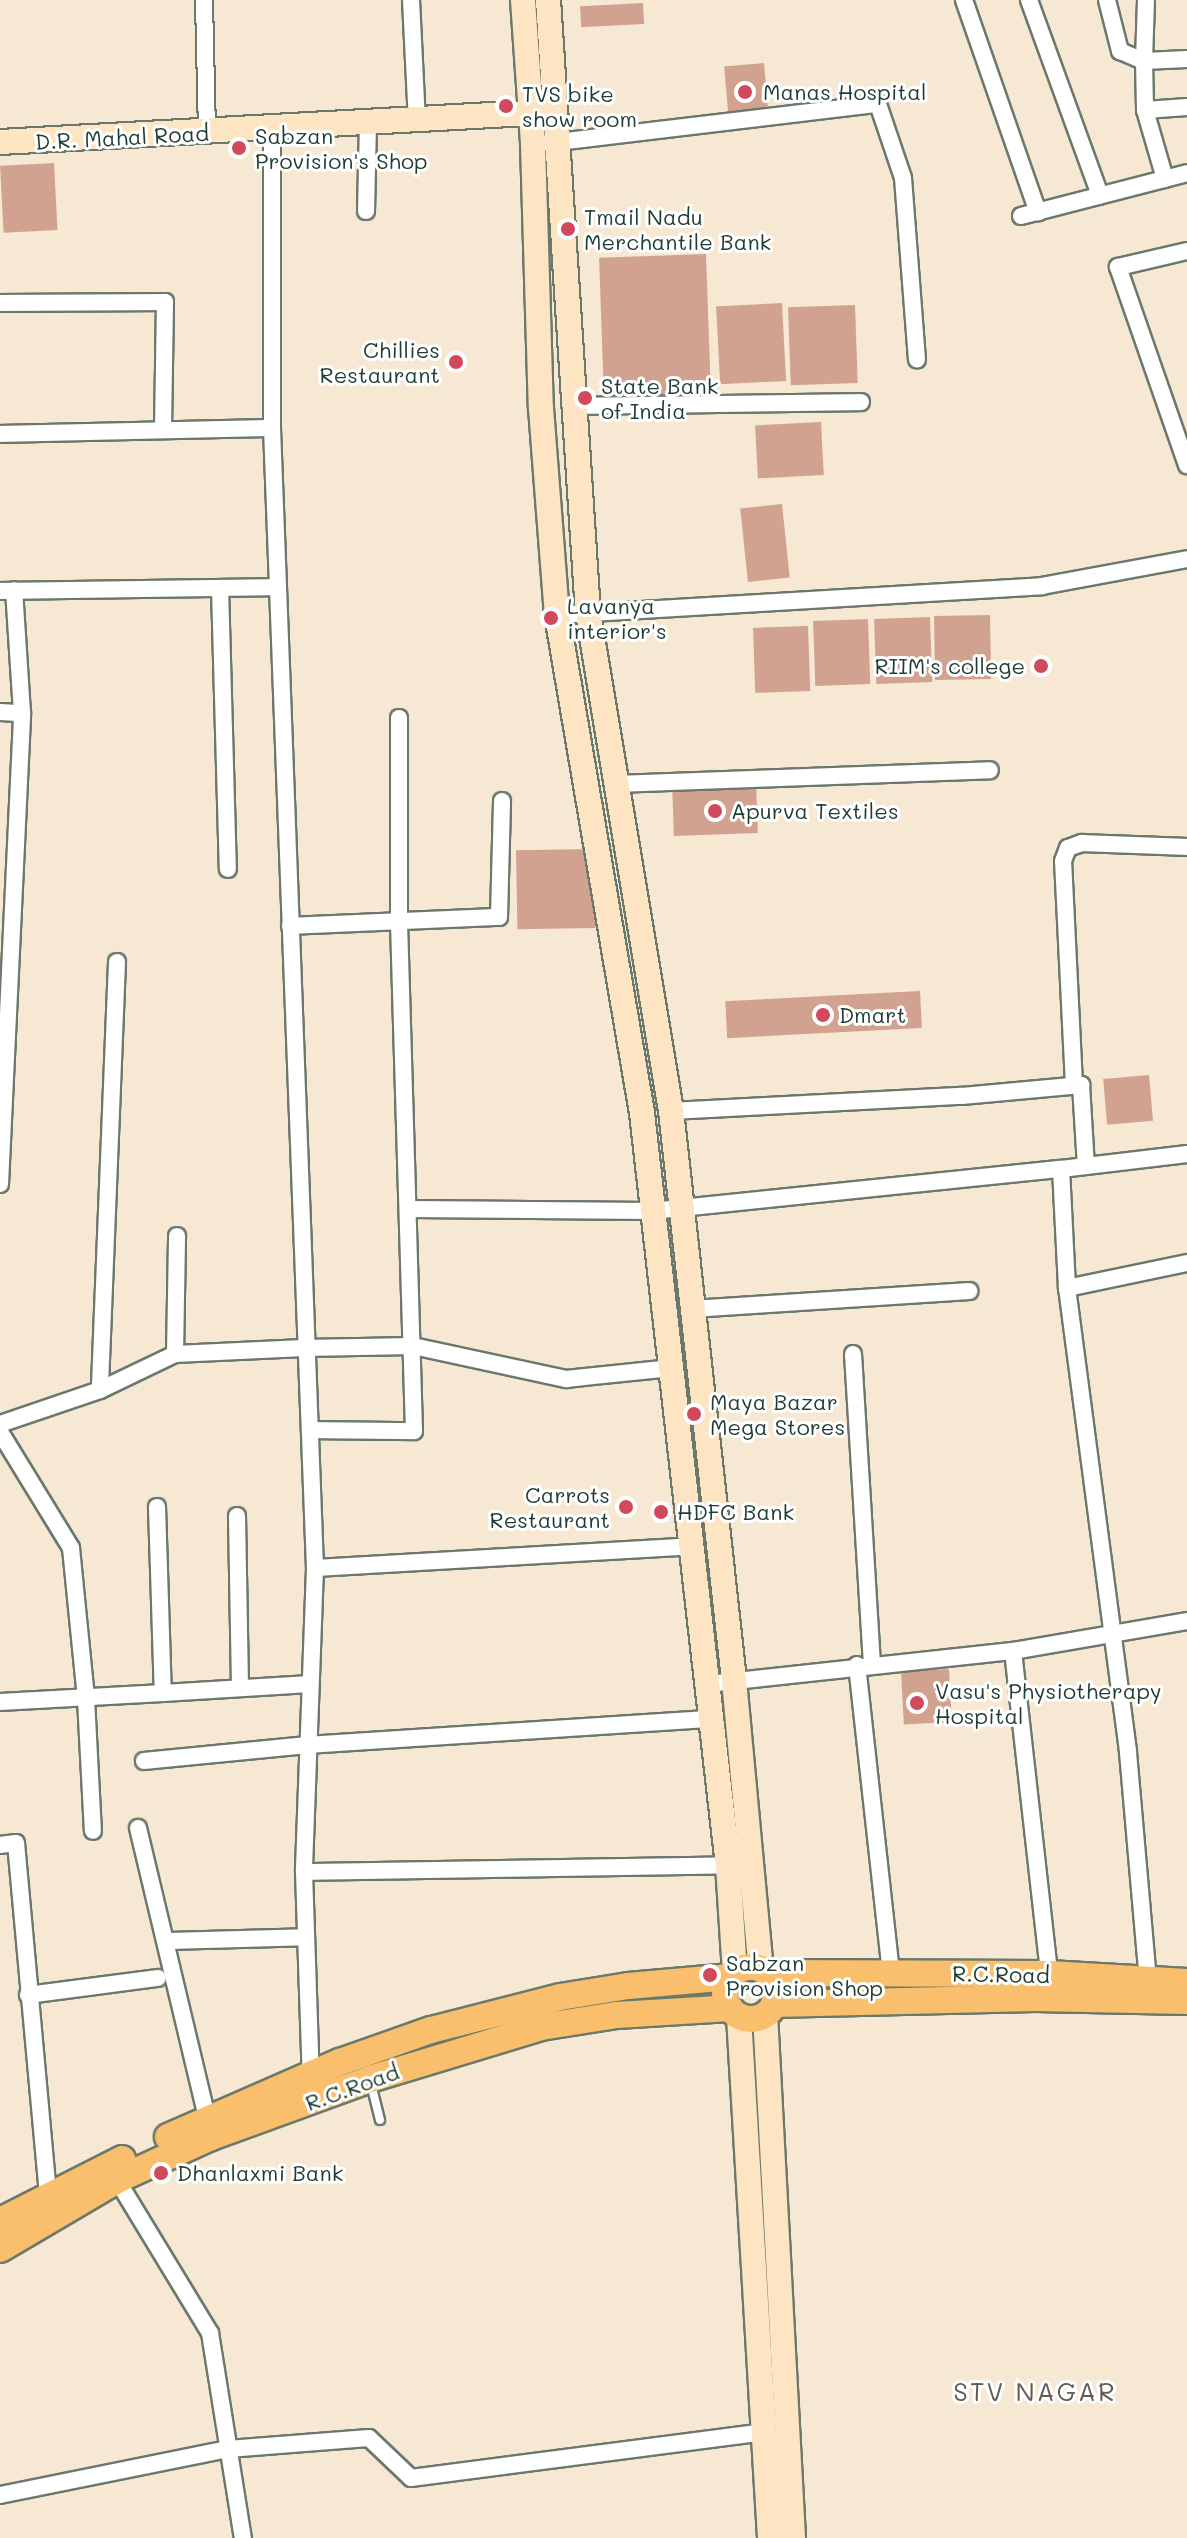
<!DOCTYPE html>
<html>
<head>
<meta charset="utf-8">
<style>
  body { margin:0 }
  #map { position:relative; width:1187px; height:2538px; overflow:hidden; background:#f7e8d4; font-family:Mali,sans-serif }
  div>[style] { position:absolute }
  .building>* { inset:0; background:#d2a291; transform-origin:0 0 }
  .roads { filter:drop-shadow(2px 0 #6b796c) drop-shadow(-2px 0 #6b796c) drop-shadow(0 2px #6b796c) drop-shadow(0 -2px #6b796c) }
  .lane>* { height:8px; margin:-4px; padding:0 4px; transform-origin:4px; border-radius:4px; background:#fff }
  .street>* { height:16px; margin:-8px; padding:0 8px; transform-origin:8px; border-radius:8px; background:#fff }
  .secondary>* { height:24px; margin:-12px; padding:0 12px; transform-origin:12px; border-radius:12px; background:#fde5c4 }
  .primary>* { height:26px; margin:-13px; padding:0 13px; transform-origin:13px; border-radius:13px; background:#f9bf6c }
  .primary>.ring { margin:-13px; padding:0; box-sizing:content-box; background:none; border:26px solid #f9bf6c; border-radius:50% }
  .dots>* { width:22px; height:22px; translate:-50% -50%; box-sizing:border-box; border:4px solid #fff; border-radius:50% }
  span { translate:-50% -50%; white-space:nowrap; text-align:center; line-height:1.15; -webkit-text-stroke:6px #fff; paint-order:stroke }
  .poi-label { font-size:22px; color:#1f3d34 }
  .left { translate:0 -50%; text-align:left }
  .right { translate:-100% -50%; text-align:right }
  .street-label { font-size:22px; color:#1f3d34 }
  .quarter-label { font-size:26px; color:#5e6055; letter-spacing:2px }
</style>
</head>
<body>
<div id="map">
  <div class="building">
    <div style="left:643px;top:3px;width:21px;height:63px;rotate:87deg"></div>
    <div style="left:764px;top:63px;width:50px;height:40px;rotate:85deg"></div>
    <div style="left:54px;top:163px;width:67px;height:54px;rotate:87deg"></div>
    <div style="left:706px;top:254px;width:139px;height:107px;rotate:88deg"></div>
    <div style="left:782px;top:303px;width:78px;height:66px;rotate:87deg"></div>
    <div style="left:855px;top:305px;width:78px;height:67px;rotate:88deg"></div>
    <div style="left:821px;top:422px;width:53px;height:66px;rotate:87deg"></div>
    <div style="left:782px;top:504px;width:74px;height:42px;rotate:84deg"></div>
    <div style="left:990px;top:615px;width:64px;height:56px;rotate:89deg"></div>
    <div style="left:930px;top:617px;width:65px;height:56px;rotate:88deg"></div>
    <div style="left:868px;top:619px;width:65px;height:55px;rotate:88deg"></div>
    <div style="left:808px;top:626px;width:65px;height:55px;rotate:88deg"></div>
    <div style="left:756px;top:781px;width:52px;height:84px;rotate:88deg"></div>
    <div style="left:594px;top:849px;width:79px;height:78px;rotate:89deg"></div>
    <div style="left:920px;top:991px;width:37px;height:195px;rotate:87deg"></div>
    <div style="left:1149px;top:1075px;width:46px;height:46px;rotate:85deg"></div>
    <div style="left:949px;top:1669px;width:53px;height:48px;rotate:87deg"></div>
  </div>
  <div class="roads">
    <div class="lane">
      <div style="left:371px;top:2084px;width:37px;rotate:76deg"></div>
    </div>
    <div class="street">
      <div style="left:204px;top:0;width:133px;rotate:88.7deg"></div>
      <div style="left:411px;top:0;width:122px;rotate:87.2deg"></div>
      <div style="left:964px;top:0;width:225px;rotate:70.8deg"></div>
      <div style="left:1029px;top:0;width:208px;rotate:70deg"></div>
      <div style="left:1107px;top:0;width:53px;rotate:75.7deg"></div>
      <div style="left:1120px;top:51px;width:26px;rotate:23deg"></div>
      <div style="left:1144px;top:61px;width:49px;rotate:88.8deg"></div>
      <div style="left:1145px;top:110px;width:72px;rotate:73.8deg"></div>
      <div style="left:1146px;top:0;width:61px;rotate:91.9deg"></div>
      <div style="left:1144px;top:61px;width:43px;rotate:-2.7deg"></div>
      <div style="left:1145px;top:110px;width:42px;rotate:-4.1deg"></div>
      <div style="left:272px;top:130px;width:298px;rotate:90deg"></div>
      <div style="left:272px;top:428px;width:1141px;rotate:87.84deg"></div>
      <div style="left:315px;top:1568px;width:304px;rotate:92.1deg"></div>
      <div style="left:304px;top:1872px;width:208px;rotate:88.1deg"></div>
      <div style="left:549px;top:143px;width:331px;rotate:-6.8deg"></div>
      <div style="left:878px;top:104px;width:78px;rotate:71.3deg"></div>
      <div style="left:903px;top:178px;width:182px;rotate:85.6deg"></div>
      <div style="left:366px;top:211px;width:86px;rotate:-88.7deg"></div>
      <div style="left:1021px;top:216px;width:171px;rotate:-14.5deg"></div>
      <div style="left:1187px;top:251px;width:71px;rotate:166.9deg"></div>
      <div style="left:1118px;top:267px;width:210px;rotate:70.8deg"></div>
      <div style="left:0;top:303px;width:165px;rotate:-0.3deg"></div>
      <div style="left:165px;top:302px;width:128px;rotate:90.9deg"></div>
      <div style="left:577px;top:406px;width:284px;rotate:-0.8deg"></div>
      <div style="left:0;top:434px;width:272px;rotate:-1.3deg"></div>
      <div style="left:220px;top:588px;width:281px;rotate:88.4deg"></div>
      <div style="left:0;top:591px;width:278px;rotate:-0.8deg"></div>
      <div style="left:557px;top:615px;width:486px;rotate:-3.4deg"></div>
      <div style="left:1042px;top:586px;width:147px;rotate:-10.5deg"></div>
      <div style="left:0;top:712px;width:22px;rotate:3deg"></div>
      <div style="left:617px;top:784px;width:373px;rotate:-2.1deg"></div>
      <div style="left:290px;top:926px;width:209px;rotate:-2.5deg"></div>
      <div style="left:499px;top:917px;width:116px;rotate:-88.5deg"></div>
      <div style="left:117px;top:962px;width:428px;rotate:92.3deg"></div>
      <div style="left:100px;top:1390px;width:83px;rotate:-25.6deg"></div>
      <div style="left:175px;top:1354px;width:129px;rotate:-2.7deg"></div>
      <div style="left:304px;top:1348px;width:109px;rotate:-1.1deg"></div>
      <div style="left:413px;top:1346px;width:157px;rotate:12.2deg"></div>
      <div style="left:566px;top:1379px;width:106px;rotate:-6deg"></div>
      <div style="left:1074px;top:1085px;width:224px;rotate:-92.8deg"></div>
      <div style="left:1063px;top:861px;width:14px;rotate:-69deg"></div>
      <div style="left:1068px;top:848px;width:15px;rotate:-20deg"></div>
      <div style="left:1082px;top:843px;width:105px;rotate:2.2deg"></div>
      <div style="left:671px;top:1111px;width:291px;rotate:-3deg"></div>
      <div style="left:962px;top:1096px;width:120px;rotate:-5.3deg"></div>
      <div style="left:1081px;top:1085px;width:81px;rotate:86.5deg"></div>
      <div style="left:1061px;top:1169px;width:127px;rotate:-6.8deg"></div>
      <div style="left:0;top:1184px;width:472px;rotate:-87.3deg"></div>
      <div style="left:22px;top:713px;width:123px;rotate:-93.7deg"></div>
      <div style="left:410px;top:1209px;width:242px;rotate:0.5deg"></div>
      <div style="left:652px;top:1211px;width:411px;rotate:-5.9deg"></div>
      <div style="left:1061px;top:1169px;width:119px;rotate:87.1deg"></div>
      <div style="left:692px;top:1309px;width:278px;rotate:-3.7deg"></div>
      <div style="left:175px;top:1354px;width:118px;rotate:-89deg"></div>
      <div style="left:853px;top:1354px;width:310px;rotate:86.5deg"></div>
      <div style="left:0;top:1424px;width:106px;rotate:-18.8deg"></div>
      <div style="left:312px;top:1430px;width:102px;rotate:0.6deg"></div>
      <div style="left:414px;top:1431px;width:509px;rotate:-91.69deg"></div>
      <div style="left:399px;top:922px;width:204px;rotate:-90deg"></div>
      <div style="left:0;top:1432px;width:136px;rotate:58.5deg"></div>
      <div style="left:71px;top:1548px;width:152px;rotate:84.3deg"></div>
      <div style="left:86px;top:1699px;width:132px;rotate:87deg"></div>
      <div style="left:157px;top:1507px;width:186px;rotate:88.2deg"></div>
      <div style="left:163px;top:1693px;width:147px;rotate:-3.5deg"></div>
      <div style="left:237px;top:1516px;width:172px;rotate:89deg"></div>
      <div style="left:315px;top:1568px;width:378px;rotate:-3.3deg"></div>
      <div style="left:1013px;top:1651px;width:325px;rotate:83.6deg"></div>
      <div style="left:857px;top:1665px;width:308px;rotate:83.7deg"></div>
      <div style="left:708px;top:1684px;width:307px;rotate:-6.2deg"></div>
      <div style="left:1013px;top:1651px;width:177px;rotate:-9.8deg"></div>
      <div style="left:0;top:1702px;width:163px;rotate:-3.2deg"></div>
      <div style="left:144px;top:1761px;width:164px;rotate:-5.6deg"></div>
      <div style="left:307px;top:1745px;width:405px;rotate:-3.7deg"></div>
      <div style="left:138px;top:1828px;width:298px;rotate:76.6deg"></div>
      <div style="left:0;top:1845px;width:16px;rotate:-7deg"></div>
      <div style="left:16px;top:1843px;width:353px;rotate:84.8deg"></div>
      <div style="left:304px;top:1872px;width:424px;rotate:-0.9deg"></div>
      <div style="left:167px;top:1941px;width:139px;rotate:-1.6deg"></div>
      <div style="left:1148px;top:1981px;width:231px;rotate:-95deg"></div>
      <div style="left:1128px;top:1751px;width:467px;rotate:-97.5deg"></div>
      <div style="left:1067px;top:1288px;width:123px;rotate:-11.8deg"></div>
      <div style="left:28px;top:1995px;width:131px;rotate:-7.5deg"></div>
      <div style="left:117px;top:2180px;width:179px;rotate:58.7deg"></div>
      <div style="left:210px;top:2333px;width:208px;rotate:80.9deg"></div>
      <div style="left:0;top:2495px;width:233px;rotate:-11.4deg"></div>
      <div style="left:228px;top:2449px;width:141px;rotate:-4.5deg"></div>
      <div style="left:369px;top:2438px;width:58px;rotate:43.6deg"></div>
      <div style="left:411px;top:2478px;width:357px;rotate:-7.4deg"></div>
    </div>
    <div class="secondary">
      <div style="left:523px;top:0;width:144px;rotate:86deg"></div>
      <div style="left:533px;top:144px;width:264px;rotate:88.3deg"></div>
      <div style="left:541px;top:408px;width:208px;rotate:85.6deg"></div>
      <div style="left:557px;top:615px;width:505px;rotate:80.31deg"></div>
      <div style="left:642px;top:1113px;width:757px;rotate:83.48deg"></div>
      <div style="left:728px;top:1865px;width:107px;rotate:86.3deg"></div>
      <div style="left:548px;top:0;width:614px;rotate:86.27deg"></div>
      <div style="left:588px;top:613px;width:505px;rotate:80.54deg"></div>
      <div style="left:671px;top:1111px;width:572px;rotate:83.68deg"></div>
      <div style="left:734px;top:1680px;width:290px;rotate:84.7deg"></div>
      <div style="left:0;top:142px;width:548px;rotate:-3.14deg"></div>
      <div style="left:765px;top:2014px;width:525px;rotate:86.94deg"></div>
      <div style="left:739px;top:2016px;width:523px;rotate:86.6deg"></div>
    </div>
    <div class="primary">
      <div class="ring" style="left:725px;top:1967px;width:26px;height:26px"></div>
      <div style="left:767px;top:1973px;width:282px;rotate:0.2deg"></div>
      <div style="left:1049px;top:1974px;width:138px;rotate:3.3deg"></div>
      <div style="left:774px;top:2004px;width:261px;rotate:-1.3deg"></div>
      <div style="left:1035px;top:1998px;width:152px;rotate:1.1deg"></div>
      <div style="left:168px;top:2137px;width:188px;rotate:-23.6deg"></div>
      <div style="left:340px;top:2062px;width:96px;rotate:-19.4deg"></div>
      <div style="left:431px;top:2030px;width:133px;rotate:-14.3deg"></div>
      <div style="left:560px;top:1997px;width:69px;rotate:-9.2deg"></div>
      <div style="left:628px;top:1986px;width:103px;rotate:-5deg"></div>
      <div style="left:0;top:2221px;width:137px;rotate:-26.9deg"></div>
      <div style="left:0;top:2249px;width:136px;rotate:-30.5deg"></div>
      <div style="left:117px;top:2180px;width:103px;rotate:-24.6deg"></div>
      <div style="left:211px;top:2137px;width:169px;rotate:-20deg"></div>
      <div style="left:370px;top:2079px;width:179px;rotate:-16.9deg"></div>
      <div style="left:541px;top:2027px;width:77px;rotate:-9deg"></div>
      <div style="left:617px;top:2015px;width:113px;rotate:-3.5deg"></div>
    </div>
  </div>
  <div class="dots">
    <div style="left:745px;top:92px;background:#d1495b"></div>
    <div style="left:506px;top:106px;background:#d1495b"></div>
    <div style="left:239px;top:148px;background:#d1495b"></div>
    <div style="left:568px;top:229px;background:#d1495b"></div>
    <div style="left:456px;top:362px;background:#d1495b"></div>
    <div style="left:585px;top:398px;background:#d1495b"></div>
    <div style="left:551px;top:618px;background:#d1495b"></div>
    <div style="left:1041px;top:666px;background:#d1495b"></div>
    <div style="left:715px;top:811px;background:#d1495b"></div>
    <div style="left:823px;top:1015px;background:#d1495b"></div>
    <div style="left:694px;top:1414px;background:#d1495b"></div>
    <div style="left:626px;top:1507px;background:#d1495b"></div>
    <div style="left:661px;top:1512px;background:#d1495b"></div>
    <div style="left:917px;top:1703px;background:#d1495b"></div>
    <div style="left:710px;top:1975px;background:#d1495b"></div>
    <div style="left:161px;top:2173px;background:#d1495b"></div>
  </div>
  <div class="poi-label">
    <span class="left" style="left:763px;top:92px">Manas Hospital</span>
    <span class="left" style="left:522px;top:106px">TVS bike<br>show room</span>
    <span class="left" style="left:255px;top:148px">Sabzan<br>Provision's Shop</span>
    <span class="left" style="left:584px;top:229px">Tmail Nadu<br>Merchantile Bank</span>
    <span class="right" style="left:440px;top:362px">Chillies<br>Restaurant</span>
    <span class="left" style="left:601px;top:398px">State Bank<br>of India</span>
    <span class="left" style="left:567px;top:618px">Lavanya<br>interior's</span>
    <span class="right" style="left:1025px;top:666px">RIIM's college</span>
    <span class="left" style="left:731px;top:811px">Apurva Textiles</span>
    <span class="left" style="left:839px;top:1015px">Dmart</span>
    <span class="left" style="left:710px;top:1414px">Maya Bazar<br>Mega Stores</span>
    <span class="right" style="left:610px;top:1507px">Carrots<br>Restaurant</span>
    <span class="left" style="left:677px;top:1512px">HDFC Bank</span>
    <span class="left" style="left:935px;top:1703px">Vasu's Physiotherapy<br>Hospital</span>
    <span class="left" style="left:726px;top:1975px">Sabzan<br>Provision Shop</span>
    <span class="left" style="left:177px;top:2173px">Dhanlaxmi Bank</span>
  </div>
  <div class="street-label">
    <span style="left:122px;top:137px;rotate:-3deg">D.R. Mahal Road</span>
    <span style="left:1001px;top:1974px;rotate:1deg">R.C.Road</span>
    <span style="left:352px;top:2087px;rotate:-20deg">R.C.Road</span>
  </div>
  <div class="quarter-label">
    <span style="left:1035px;top:2392px">STV NAGAR</span>
  </div>
</div>
</body>
</html>
